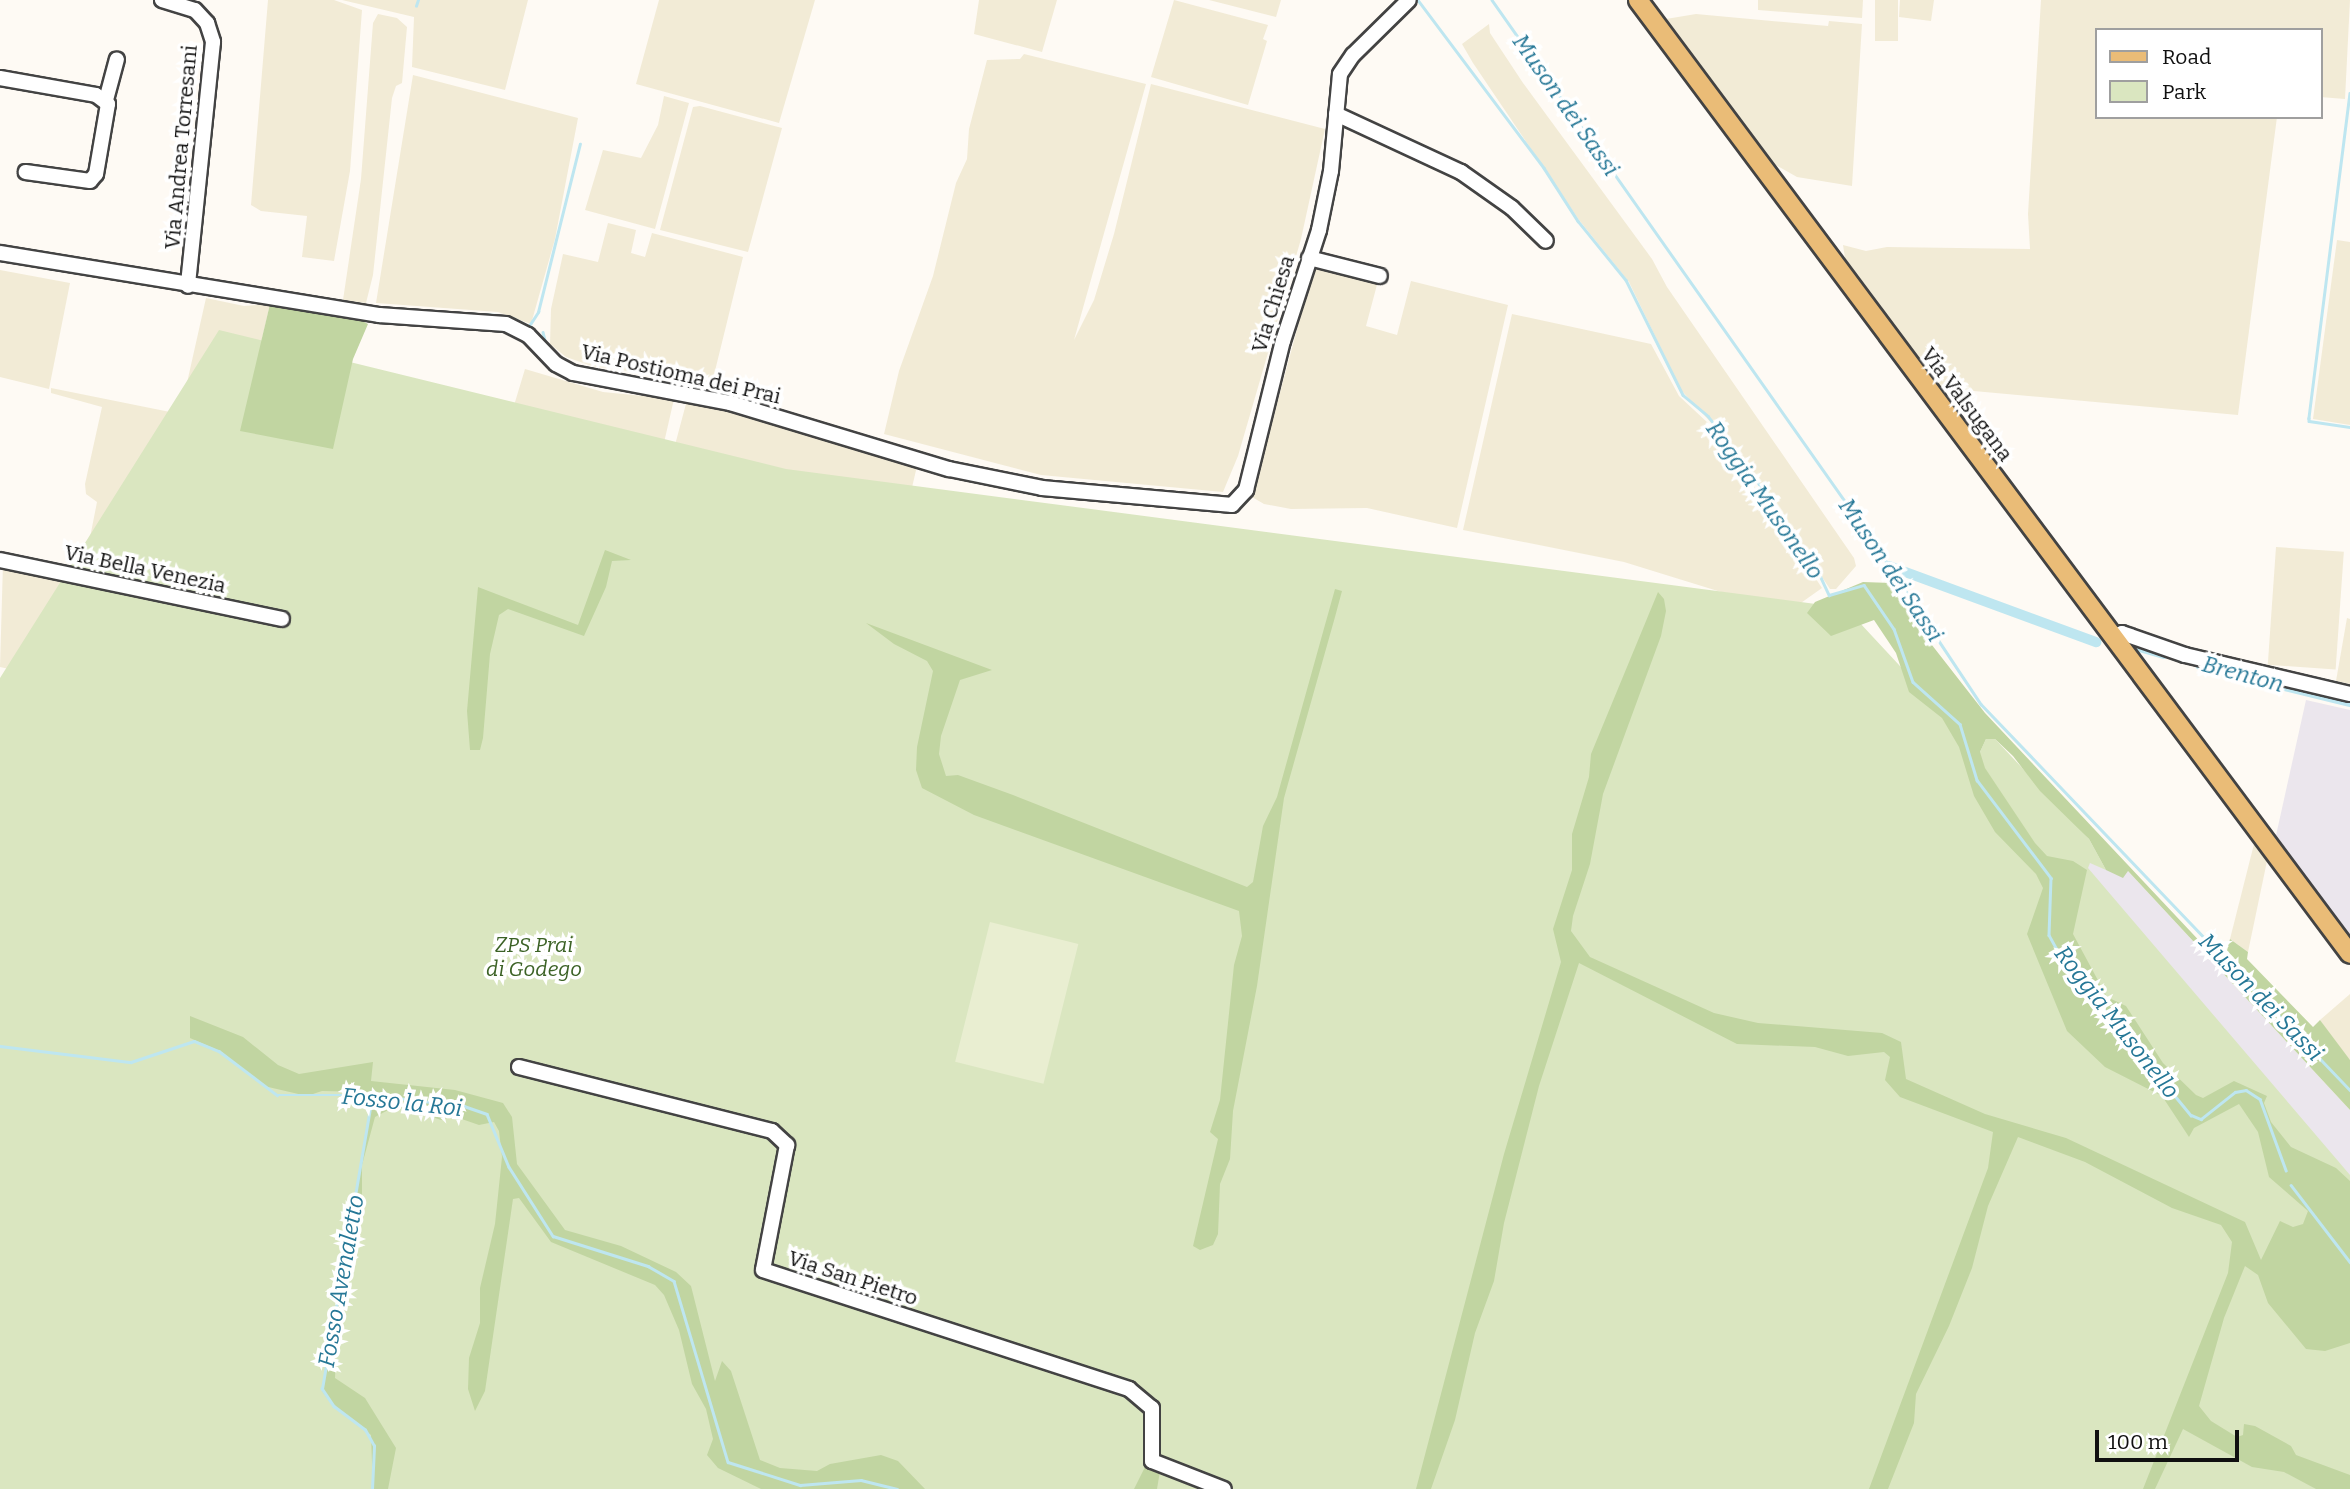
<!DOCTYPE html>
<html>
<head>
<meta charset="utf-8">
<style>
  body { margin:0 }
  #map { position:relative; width:2350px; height:1489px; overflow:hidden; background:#fefaf4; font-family:Bitter,serif }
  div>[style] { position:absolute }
  .industrial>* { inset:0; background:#ebe6ed }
  .farmland>* { inset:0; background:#f2ebd6; transform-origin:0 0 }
  .green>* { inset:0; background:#dae6c0 }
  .forest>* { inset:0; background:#c1d5a1 }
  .pitch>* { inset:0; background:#e9eed1; transform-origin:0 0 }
  .stream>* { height:2.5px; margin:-1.25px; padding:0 1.25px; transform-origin:1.25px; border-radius:1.25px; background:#bee6f0 }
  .canal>* { height:10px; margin:-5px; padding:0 5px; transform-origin:5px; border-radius:5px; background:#bee6f0 }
  .roads { filter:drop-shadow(2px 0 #434343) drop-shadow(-2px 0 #434343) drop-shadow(0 2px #434343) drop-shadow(0 -2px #434343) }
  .minor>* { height:14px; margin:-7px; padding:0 7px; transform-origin:7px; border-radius:7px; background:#fff }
  .major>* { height:18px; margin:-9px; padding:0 9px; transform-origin:9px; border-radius:9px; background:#eabc77 }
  span { translate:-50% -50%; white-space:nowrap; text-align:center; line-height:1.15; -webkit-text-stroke:7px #fff; paint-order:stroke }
  .street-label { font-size:21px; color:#101010 }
  .park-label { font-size:21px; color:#3c6226; font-style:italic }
  .water-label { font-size:23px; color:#257796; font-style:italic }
  .legend { position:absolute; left:2095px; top:28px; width:228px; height:91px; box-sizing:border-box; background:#fff; border:2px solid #9f9f9f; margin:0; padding:9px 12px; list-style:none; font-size:21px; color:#101010 }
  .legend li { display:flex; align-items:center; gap:14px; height:35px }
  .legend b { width:35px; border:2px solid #9f9f9f }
  .scale { position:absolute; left:2095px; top:1430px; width:144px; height:32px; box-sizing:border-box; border:4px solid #101010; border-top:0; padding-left:9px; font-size:21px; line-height:24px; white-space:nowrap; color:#101010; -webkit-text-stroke:5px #fff; paint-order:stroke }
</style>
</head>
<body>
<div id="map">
  <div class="industrial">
    <div style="clip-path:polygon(2306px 700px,2350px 710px,2350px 938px,2275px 840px)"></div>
    <div style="clip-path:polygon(2090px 862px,2123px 877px,2127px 870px,2350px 1110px,2350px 1181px,2081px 882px)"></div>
  </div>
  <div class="farmland">
    <div style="clip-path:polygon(268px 0,334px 0,362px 10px,350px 171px,334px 261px,302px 257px,307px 216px,261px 211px,251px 205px)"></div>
    <div style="clip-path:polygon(342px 0,528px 0,505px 90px,412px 67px,414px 17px)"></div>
    <div style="clip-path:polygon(659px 0,815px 0,779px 123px,636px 84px)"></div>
    <div style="clip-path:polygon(979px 0,1057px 0,1042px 52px,974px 34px)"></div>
    <div style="clip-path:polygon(1174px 0,1268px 25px,1263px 39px,1267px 41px,1248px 105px,1151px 77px)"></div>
    <div style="clip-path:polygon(1209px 0,1281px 0,1276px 17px)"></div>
    <div style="clip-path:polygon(1758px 0,1863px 0,1862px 18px,1758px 10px)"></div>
    <div style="left:1875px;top:0;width:23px;height:41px"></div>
    <div style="clip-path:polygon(1900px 0,1934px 0,1931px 21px,1899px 17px)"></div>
    <div style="clip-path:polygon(2041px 0,2350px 0,2345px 99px,2320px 97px,2320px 30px,2096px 30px,2096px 117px,2277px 117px,2238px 415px,1941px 388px,1845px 258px,1843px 245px,1866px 251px,1887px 247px,2030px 249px,2028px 214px)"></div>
    <div style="clip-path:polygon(378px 14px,397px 18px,407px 27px,402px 83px,396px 86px,392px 98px,373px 275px,366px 303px,343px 300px,361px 179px,373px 23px)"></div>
    <div style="clip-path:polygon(1696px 14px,1828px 26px,1829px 21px,1862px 24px,1852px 186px,1797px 177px,1772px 163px,1666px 19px)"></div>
    <div style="clip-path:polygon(1489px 24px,1490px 33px,1523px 83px,1652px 259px,1667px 287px,1854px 558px,1856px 566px,1836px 589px,1830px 589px,1739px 453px,1681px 390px,1629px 282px,1579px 220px,1473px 63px,1462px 44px)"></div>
    <div style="clip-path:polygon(1024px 54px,1146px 84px,1074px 340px,1094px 300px,1114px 234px,1151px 84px,1325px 129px,1301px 239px,1238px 456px,1223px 492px,1041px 475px,884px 434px,899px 371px,933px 276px,956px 183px,967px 159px,969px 129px,987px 60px,1020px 59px)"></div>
    <div style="clip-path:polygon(413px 75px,578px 118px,555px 239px,531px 324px,498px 312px,376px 303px)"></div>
    <div style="clip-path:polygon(664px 96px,689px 103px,655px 229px,585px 210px,603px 150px,641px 158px,658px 125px)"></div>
    <div style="clip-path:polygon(700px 106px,782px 128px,748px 252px,660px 230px,693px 107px)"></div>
    <div style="clip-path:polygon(608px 223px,636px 230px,631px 253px,645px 257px,652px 233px,743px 257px,712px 383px,592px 366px,566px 357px,550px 344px,551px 309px,563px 254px,598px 262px)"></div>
    <div style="clip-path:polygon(2337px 240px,2350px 242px,2350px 425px,2313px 419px)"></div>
    <div style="clip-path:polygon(1314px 266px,1378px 281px,1366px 326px,1397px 335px,1411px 281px,1508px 305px,1457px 528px,1367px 508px,1291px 509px,1264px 504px,1252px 497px)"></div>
    <div style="clip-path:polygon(0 270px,70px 283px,49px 389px,0 377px)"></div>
    <div style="clip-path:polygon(206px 298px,244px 306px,270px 304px,254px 374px,83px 573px,97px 502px,86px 494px,85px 484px,102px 407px,51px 393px,51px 388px,180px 414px)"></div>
    <div style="clip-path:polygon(1512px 314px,1651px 344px,1679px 396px,1708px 423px,1738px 462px,1822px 588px,1798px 605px,1721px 592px,1624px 562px,1463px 530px)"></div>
    <div style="clip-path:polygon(525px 369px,603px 392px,674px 399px,650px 504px,496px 465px)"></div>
    <div style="clip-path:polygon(692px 398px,917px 466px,887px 595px,667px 475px,687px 400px)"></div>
    <div style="left:2276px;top:547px;width:68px;height:118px;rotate:4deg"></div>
    <div style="clip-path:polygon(3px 563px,80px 580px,87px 686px,0 667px)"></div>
    <div style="clip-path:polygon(2347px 618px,2350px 619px,2350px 684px,2336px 681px)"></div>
    <div style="clip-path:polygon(2254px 844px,2267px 861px,2248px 952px,2230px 939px)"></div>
    <div style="clip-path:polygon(2350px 994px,2350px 1060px,2338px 1049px,2320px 1020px)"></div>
  </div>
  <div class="green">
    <div style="clip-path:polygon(219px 330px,786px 469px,1846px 608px,1980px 752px,1986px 739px,1995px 739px,2089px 839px,2106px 870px,2090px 863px,2088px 868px,2350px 1175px,2350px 1489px,0 1489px,0 678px)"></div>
  </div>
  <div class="forest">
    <div style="clip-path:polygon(270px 304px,355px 317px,368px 324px,353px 359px,333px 449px,240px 431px)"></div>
    <div style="clip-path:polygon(605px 550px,631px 560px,612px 561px,606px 587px,584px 636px,508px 609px,499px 615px,490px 654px,483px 738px,480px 750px,470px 750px,467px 711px,478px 587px,578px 625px)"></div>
    <div style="clip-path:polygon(1863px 582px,1891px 583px,1921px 631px,1985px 713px,2223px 966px,2230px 939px,2248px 952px,2247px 959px,2313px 1027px,2320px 1020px,2350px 1060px,2350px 1110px,2128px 871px,2123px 878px,2106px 870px,2089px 839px,2040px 791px,2013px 756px,1995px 739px,1986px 739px,1980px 752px,1985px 768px,2035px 843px,2047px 856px,2073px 861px,2087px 870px,2073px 934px,2107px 997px,2126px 1006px,2163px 1063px,2196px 1095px,2203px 1098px,2234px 1081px,2267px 1096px,2264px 1103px,2271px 1122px,2291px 1147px,2336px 1168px,2350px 1181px,2350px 1343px,2325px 1351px,2306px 1349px,2268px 1303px,2258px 1275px,2245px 1266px,2224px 1318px,2199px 1406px,2211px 1421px,2237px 1437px,2243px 1435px,2244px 1424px,2255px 1426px,2291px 1446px,2296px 1455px,2350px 1475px,2350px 1489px,2316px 1489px,2284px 1472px,2252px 1467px,2183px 1429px,2155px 1489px,2143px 1489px,2228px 1273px,2232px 1242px,2221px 1225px,2172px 1208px,2085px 1162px,2018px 1137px,1988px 1206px,1972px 1268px,1949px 1326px,1916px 1394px,1914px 1423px,1888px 1489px,1869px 1489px,1988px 1168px,1993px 1132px,1900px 1097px,1885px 1080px,1890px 1057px,1884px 1052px,1848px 1056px,1815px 1047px,1737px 1044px,1579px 963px,1539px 1086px,1504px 1223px,1494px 1281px,1475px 1333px,1455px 1420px,1431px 1489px,1416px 1489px,1504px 1154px,1561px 962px,1553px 929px,1572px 870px,1572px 834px,1589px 777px,1591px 754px,1658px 592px,1664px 599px,1666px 611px,1661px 636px,1603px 794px,1590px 864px,1573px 916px,1571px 931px,1590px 957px,1714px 1013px,1758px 1023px,1882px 1033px,1901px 1042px,1906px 1079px,1985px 1114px,2066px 1138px,2245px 1222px,2261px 1260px,2280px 1221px,2293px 1227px,2303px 1224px,2308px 1211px,2269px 1177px,2258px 1132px,2239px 1104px,2194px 1128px,2189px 1137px,2162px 1096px,2105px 1067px,2067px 1031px,2027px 934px,2043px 888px,2036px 874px,1995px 832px,1974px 796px,1959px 747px,1942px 718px,1909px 692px,1896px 653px,1874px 620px,1831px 636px,1807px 613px,1815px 602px)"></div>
    <div style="clip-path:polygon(1335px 589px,1342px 591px,1335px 617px,1284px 798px,1257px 986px,1233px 1111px,1230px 1159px,1220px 1184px,1218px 1234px,1213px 1245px,1200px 1250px,1193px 1246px,1218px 1139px,1210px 1132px,1220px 1100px,1234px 965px,1242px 936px,1239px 911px,974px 815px,922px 788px,916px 770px,917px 747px,933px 671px,927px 661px,894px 644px,866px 623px,992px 670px,960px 680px,941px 736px,939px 754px,946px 776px,958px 775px,1013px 795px,1247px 887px,1253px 882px,1263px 826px,1277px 797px)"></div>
    <div style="clip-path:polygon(190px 1016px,243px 1037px,278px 1065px,299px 1074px,373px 1062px,371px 1081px,455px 1090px,503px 1103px,512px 1117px,517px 1164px,565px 1230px,621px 1246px,676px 1272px,691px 1286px,715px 1381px,722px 1361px,731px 1371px,760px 1460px,780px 1468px,817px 1471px,830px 1464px,881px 1455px,898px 1461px,925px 1489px,761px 1489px,718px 1468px,707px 1455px,713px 1439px,706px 1409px,692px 1384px,679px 1330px,664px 1295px,655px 1285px,551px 1242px,519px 1198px,513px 1199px,485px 1391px,475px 1411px,468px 1389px,469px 1358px,480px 1323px,480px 1288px,495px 1224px,502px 1157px,499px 1131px,494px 1122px,479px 1125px,453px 1116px,441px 1120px,406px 1108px,392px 1108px,375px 1117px,362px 1165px,362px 1206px,338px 1318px,335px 1378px,365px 1398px,396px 1448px,388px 1489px,373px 1489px,371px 1435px,332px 1405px,322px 1391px,373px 1092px,322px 1091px,307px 1096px,264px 1086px,222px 1052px,190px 1038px)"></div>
    <div style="clip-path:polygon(1145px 1467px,1160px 1471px,1157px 1489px,1134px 1489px)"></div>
  </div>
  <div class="pitch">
    <div style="left:990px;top:922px;width:91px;height:144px;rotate:14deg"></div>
  </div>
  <div class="stream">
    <div style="left:1418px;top:0;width:210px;rotate:53.1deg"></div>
    <div style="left:1544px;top:168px;width:63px;rotate:57.3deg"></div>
    <div style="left:1578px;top:221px;width:76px;rotate:50.9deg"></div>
    <div style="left:1626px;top:280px;width:128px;rotate:63.6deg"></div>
    <div style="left:1683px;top:395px;width:33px;rotate:40deg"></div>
    <div style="left:1708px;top:416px;width:55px;rotate:51.7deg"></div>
    <div style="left:1742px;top:459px;width:133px;rotate:55.7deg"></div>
    <div style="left:1817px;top:569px;width:29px;rotate:65deg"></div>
    <div style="left:1829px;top:595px;width:36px;rotate:-16deg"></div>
    <div style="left:1864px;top:585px;width:53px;rotate:55.7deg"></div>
    <div style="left:1894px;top:629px;width:56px;rotate:70.3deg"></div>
    <div style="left:1913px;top:682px;width:63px;rotate:41.8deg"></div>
    <div style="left:1960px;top:724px;width:59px;rotate:73.1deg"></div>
    <div style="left:1977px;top:780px;width:123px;rotate:52.9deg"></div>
    <div style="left:2051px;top:878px;width:57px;rotate:92deg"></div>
    <div style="left:2049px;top:935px;width:25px;rotate:61deg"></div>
    <div style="left:2061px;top:957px;width:205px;rotate:50.6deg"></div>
    <div style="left:2191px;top:1115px;width:11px;rotate:22deg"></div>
    <div style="left:2201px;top:1119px;width:43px;rotate:-38.5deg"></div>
    <div style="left:2235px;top:1092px;width:11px;rotate:-10deg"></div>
    <div style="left:2246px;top:1090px;width:17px;rotate:33deg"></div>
    <div style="left:2260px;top:1099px;width:76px;rotate:69.9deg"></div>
    <div style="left:1492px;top:0;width:649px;rotate:54.84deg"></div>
    <div style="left:1866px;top:531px;width:208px;rotate:56.4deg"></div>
    <div style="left:1981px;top:704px;width:534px;rotate:46.29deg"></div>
    <div style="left:416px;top:6px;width:6px;rotate:-72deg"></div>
    <div style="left:2350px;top:93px;width:328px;rotate:97.2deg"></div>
    <div style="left:2309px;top:418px;width:3px;rotate:90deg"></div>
    <div style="left:2309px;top:421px;width:41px;rotate:8.3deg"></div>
    <div style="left:381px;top:308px;width:9px;rotate:6deg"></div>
    <div style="left:438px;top:312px;width:60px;rotate:2.9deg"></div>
    <div style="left:513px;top:318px;width:17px;rotate:28deg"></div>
    <div style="left:529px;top:326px;width:17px;rotate:-57deg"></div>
    <div style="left:538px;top:312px;width:173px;rotate:-76deg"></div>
    <div style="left:543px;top:332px;width:12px;rotate:76deg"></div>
    <div style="left:569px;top:363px;width:18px;rotate:19deg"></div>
    <div style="left:634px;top:378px;width:77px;rotate:9.7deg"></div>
    <div style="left:0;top:1046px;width:132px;rotate:7deg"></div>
    <div style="left:131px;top:1062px;width:66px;rotate:-18.4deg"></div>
    <div style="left:194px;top:1041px;width:27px;rotate:22deg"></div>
    <div style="left:219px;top:1051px;width:73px;rotate:37.2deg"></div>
    <div style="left:277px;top:1095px;width:95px"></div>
    <div style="left:372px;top:1095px;width:93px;rotate:6.8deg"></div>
    <div style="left:464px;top:1106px;width:24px;rotate:19deg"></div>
    <div style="left:487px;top:1114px;width:57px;rotate:67.5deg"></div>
    <div style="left:509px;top:1167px;width:82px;rotate:57.5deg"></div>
    <div style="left:553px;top:1236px;width:100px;rotate:17.5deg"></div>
    <div style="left:648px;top:1266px;width:30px;rotate:30deg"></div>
    <div style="left:674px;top:1281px;width:189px;rotate:73.4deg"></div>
    <div style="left:728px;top:1462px;width:76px;rotate:17.7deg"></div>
    <div style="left:800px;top:1485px;width:61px;rotate:-4.7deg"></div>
    <div style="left:861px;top:1480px;width:37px;rotate:14deg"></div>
    <div style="left:2291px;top:1185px;width:97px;rotate:52.5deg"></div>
    <div style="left:372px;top:1489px;width:43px;rotate:-87.3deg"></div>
    <div style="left:374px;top:1446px;width:18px;rotate:-119deg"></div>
    <div style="left:365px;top:1430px;width:39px;rotate:-143deg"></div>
    <div style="left:334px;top:1407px;width:22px;rotate:-124deg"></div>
    <div style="left:322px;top:1389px;width:298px;rotate:-80.3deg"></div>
  </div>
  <div class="canal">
    <div style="left:1889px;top:566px;width:221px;rotate:20.2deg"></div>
    <div style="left:2136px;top:646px;width:29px;rotate:16deg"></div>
    <div style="left:2200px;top:665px;width:154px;rotate:13.9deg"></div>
  </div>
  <div class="roads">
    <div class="minor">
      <div style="left:162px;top:0;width:34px;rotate:17deg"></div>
      <div style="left:195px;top:10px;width:18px;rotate:47deg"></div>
      <div style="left:207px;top:23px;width:20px;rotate:72deg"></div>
      <div style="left:213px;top:42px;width:245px;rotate:95.9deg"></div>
      <div style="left:0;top:78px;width:97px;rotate:10deg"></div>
      <div style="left:96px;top:95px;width:15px;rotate:37deg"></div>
      <div style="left:108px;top:104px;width:71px;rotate:99.7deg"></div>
      <div style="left:96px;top:174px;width:9px;rotate:131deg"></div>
      <div style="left:90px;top:181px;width:65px;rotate:-172deg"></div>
      <div style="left:106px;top:100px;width:42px;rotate:-75deg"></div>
      <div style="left:1336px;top:114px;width:138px;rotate:24.9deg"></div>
      <div style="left:1461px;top:172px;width:62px;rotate:35.2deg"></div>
      <div style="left:1512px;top:208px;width:47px;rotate:44.1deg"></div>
      <div style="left:0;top:253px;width:384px;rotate:9.3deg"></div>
      <div style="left:379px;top:315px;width:127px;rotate:4.1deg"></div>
      <div style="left:506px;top:324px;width:25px;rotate:27deg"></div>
      <div style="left:528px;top:335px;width:40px;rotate:46deg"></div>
      <div style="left:556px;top:364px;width:19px;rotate:28deg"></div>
      <div style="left:573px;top:373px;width:160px;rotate:10.8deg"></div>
      <div style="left:730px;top:403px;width:229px;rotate:16.8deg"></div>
      <div style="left:949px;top:469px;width:95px;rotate:11.5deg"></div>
      <div style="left:1042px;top:488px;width:191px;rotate:5.1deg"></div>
      <div style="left:1232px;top:505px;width:21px;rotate:-47deg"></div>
      <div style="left:1246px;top:490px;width:154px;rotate:-76.1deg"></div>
      <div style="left:1283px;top:341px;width:117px;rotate:-72deg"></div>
      <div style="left:1319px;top:230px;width:60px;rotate:-78.5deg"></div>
      <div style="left:1331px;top:171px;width:97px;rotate:-84.7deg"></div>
      <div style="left:1340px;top:74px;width:23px;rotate:-56deg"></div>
      <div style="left:1353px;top:55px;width:78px;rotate:-44.5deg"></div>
      <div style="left:1309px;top:258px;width:73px;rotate:14.2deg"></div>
      <div style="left:0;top:560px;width:288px;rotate:11.8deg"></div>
      <div style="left:2113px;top:637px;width:10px;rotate:-24deg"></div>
      <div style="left:2122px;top:633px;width:67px;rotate:19.2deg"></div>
      <div style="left:2185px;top:655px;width:170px;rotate:13.3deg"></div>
      <div style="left:519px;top:1067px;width:261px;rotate:14.2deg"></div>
      <div style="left:772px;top:1131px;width:21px;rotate:43deg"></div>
      <div style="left:787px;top:1145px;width:127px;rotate:100.9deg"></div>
      <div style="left:763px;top:1270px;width:385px;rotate:18deg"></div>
      <div style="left:1129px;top:1389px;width:30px;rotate:40deg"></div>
      <div style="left:1152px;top:1408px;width:53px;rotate:90deg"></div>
      <div style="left:1152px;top:1461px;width:77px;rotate:21.3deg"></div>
    </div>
    <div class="major">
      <div style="left:1638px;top:0;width:1190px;rotate:53.26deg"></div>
    </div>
  </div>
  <div class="street-label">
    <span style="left:181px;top:147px;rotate:-85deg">Via Andrea Torresani</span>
    <span style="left:1273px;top:304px;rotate:-73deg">Via Chiesa</span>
    <span style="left:681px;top:374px;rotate:13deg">Via Postioma dei Prai</span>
    <span style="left:1967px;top:404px;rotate:53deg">Via Valsugana</span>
    <span style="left:145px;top:569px;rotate:12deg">Via Bella Venezia</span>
    <span style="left:853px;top:1278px;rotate:18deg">Via San Pietro</span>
  </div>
  <div class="park-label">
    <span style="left:534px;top:957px">ZPS Prai<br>di Godego</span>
  </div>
  <div class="water-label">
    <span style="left:1566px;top:105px;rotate:55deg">Muson dei Sassi</span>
    <span style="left:1765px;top:500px;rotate:55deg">Roggia Musonello</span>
    <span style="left:1891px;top:570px;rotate:56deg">Muson dei Sassi</span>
    <span style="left:2243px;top:674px;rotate:15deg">Brenton</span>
    <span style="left:2261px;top:997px;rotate:46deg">Muson dei Sassi</span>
    <span style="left:2117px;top:1022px;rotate:52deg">Roggia Musonello</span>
    <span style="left:402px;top:1102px;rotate:6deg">Fosso la Roi</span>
    <span style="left:341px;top:1281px;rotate:-80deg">Fosso Avenaletto</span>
  </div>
  <ul class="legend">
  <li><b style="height:9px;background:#eabc77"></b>Road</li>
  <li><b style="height:19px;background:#dae6c0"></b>Park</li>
  </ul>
  <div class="scale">100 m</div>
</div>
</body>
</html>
